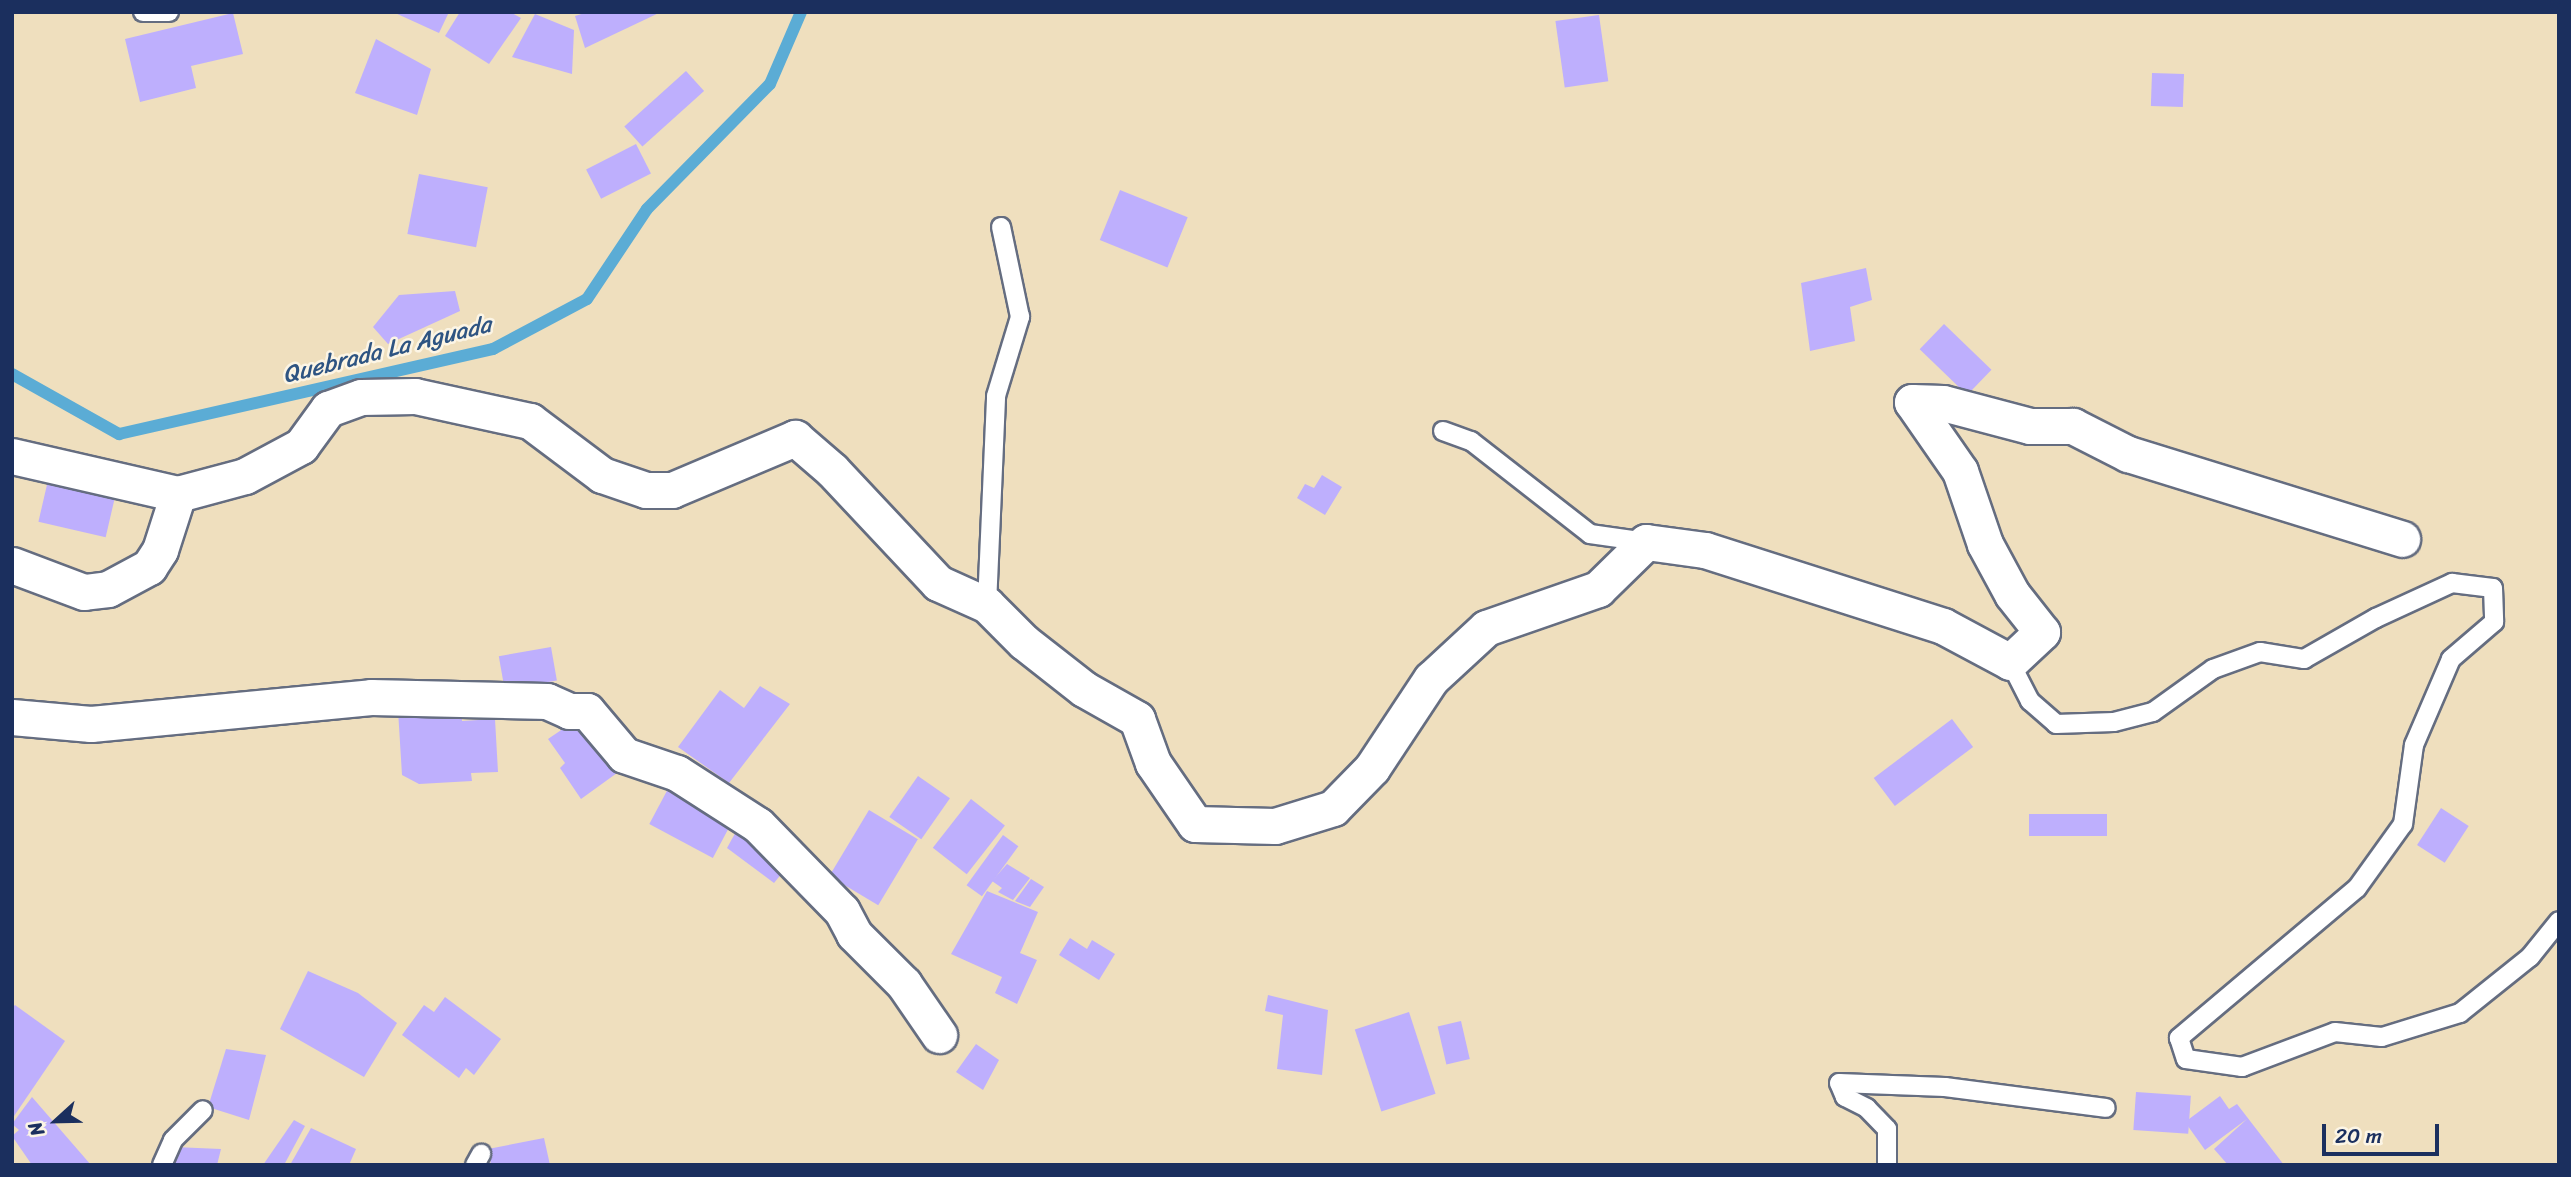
<!DOCTYPE html>
<html>
<head>
<meta charset="utf-8">
<style>
  body { margin:0 }
  #map { position:relative; width:2571px; height:1177px; overflow:hidden; background:#efdfbe; font-family:Sriracha,sans-serif }
  div>[style] { position:absolute }
  .stream>* { height:12px; margin:-6px; padding:0 6px; transform-origin:6px; border-radius:6px; background:#5bacd5 }
  .building>* { inset:0; background:#beaffd; transform-origin:0 0 }
  .roads { filter:drop-shadow(2px 0 #656d80) drop-shadow(-2px 0 #656d80) drop-shadow(0 2px #656d80) drop-shadow(0 -2px #656d80) }
  .service>* { height:18px; margin:-9px; padding:0 9px; transform-origin:9px; border-radius:9px; background:#fff }
  .minor>* { height:35px; margin:-17.5px; padding:0 17.5px; transform-origin:17.5px; border-radius:17.5px; background:#fff }
  span { translate:-50% -50%; white-space:nowrap; text-align:center; line-height:1.15; -webkit-text-stroke:5px #fcf5e5; paint-order:stroke }
  .water-label { font-size:24px; color:#2e5482; font-style:italic }
  .frame { position:absolute; inset:0; border:14px solid #1b2f5e; pointer-events:none }
  .north { position:absolute; left:21px; top:1086px; width:70px; height:70px; -webkit-text-stroke:5px #fcf5e5; paint-order:stroke; rotate:248deg; font-size:19px; font-weight:700; line-height:28px; text-align:center; color:#1b2f5e }
  .north::after { content:''; display:block; margin:auto; width:24px; height:32px; background:#1b2f5e; clip-path:polygon(50% 0,100% 100%,50% 72%,0 100%) }
  .scale { position:absolute; left:2322px; top:1124px; width:117px; height:32px; box-sizing:border-box; border:4px solid #1b2f5e; border-top:0; padding-left:9px; font-size:21px; line-height:24px; white-space:nowrap; color:#1b2f5e; -webkit-text-stroke:5px #fcf5e5; paint-order:stroke }
</style>
</head>
<body>
<div id="map">
  <div class="stream">
    <div style="left:12px;top:374px;width:123px;rotate:29.3deg"></div>
    <div style="left:119px;top:434px;width:384px;rotate:-12.8deg"></div>
    <div style="left:493px;top:349px;width:106px;rotate:-28deg"></div>
    <div style="left:587px;top:299px;width:108px;rotate:-56.3deg"></div>
    <div style="left:647px;top:209px;width:175px;rotate:-45.5deg"></div>
    <div style="left:770px;top:84px;width:78px;rotate:-66.7deg"></div>
  </div>
  <div class="building">
    <div style="clip-path:polygon(393px 12px,449px 12px,439px 33px)"></div>
    <div style="clip-path:polygon(460px 12px,510px 12px,521px 18px,489px 64px,445px 36px)"></div>
    <div style="clip-path:polygon(588px 12px,661px 12px,585px 48px,575px 16px)"></div>
    <div style="clip-path:polygon(233px 13px,243px 54px,191px 66px,196px 88px,140px 102px,125px 39px)"></div>
    <div style="clip-path:polygon(535px 14px,574px 30px,572px 74px,512px 57px)"></div>
    <div style="left:1599px;top:15px;width:67px;height:44px;rotate:82deg"></div>
    <div style="clip-path:polygon(376px 39px,431px 69px,417px 115px,355px 93px)"></div>
    <div style="left:686px;top:71px;width:27px;height:83px;rotate:48deg"></div>
    <div style="left:2152px;top:73px;width:32px;height:33px;rotate:2deg"></div>
    <div style="left:636px;top:144px;width:33px;height:56px;rotate:63deg"></div>
    <div style="left:419px;top:174px;width:70px;height:61px;rotate:11deg"></div>
    <div style="left:1120px;top:190px;width:73px;height:54px;rotate:22deg"></div>
    <div style="clip-path:polygon(1866px 268px,1872px 300px,1850px 307px,1855px 341px,1810px 351px,1801px 283px)"></div>
    <div style="clip-path:polygon(455px 291px,460px 311px,388px 344px,373px 327px,399px 295px)"></div>
    <div style="left:1944px;top:324px;width:66px;height:35px;rotate:44deg"></div>
    <div style="clip-path:polygon(1322px 475px,1342px 487px,1325px 515px,1297px 498px,1305px 484px,1314px 488px)"></div>
    <div style="left:49px;top:476px;width:69px;height:47px;rotate:13deg"></div>
    <div style="left:551px;top:647px;width:34px;height:53px;rotate:80deg"></div>
    <div style="clip-path:polygon(760px 686px,790px 704px,729px 783px,678px 747px,720px 690px,744px 708px)"></div>
    <div style="clip-path:polygon(461px 706px,462px 721px,495px 719px,498px 772px,471px 773px,472px 781px,419px 784px,402px 775px,398px 710px)"></div>
    <div style="clip-path:polygon(579px 718px,617px 773px,581px 799px,560px 768px,565px 763px,548px 739px)"></div>
    <div style="left:1952px;top:719px;width:35px;height:98px;rotate:53deg"></div>
    <div style="left:918px;top:776px;width:39px;height:50px;rotate:35deg"></div>
    <div style="left:669px;top:787px;width:72px;height:42px;rotate:28deg"></div>
    <div style="left:971px;top:799px;width:43px;height:62px;rotate:38deg"></div>
    <div style="left:2441px;top:808px;width:33px;height:44px;rotate:33deg"></div>
    <div style="left:869px;top:810px;width:57px;height:77px;rotate:31deg"></div>
    <div style="left:2029px;top:814px;width:78px;height:22px"></div>
    <div style="clip-path:polygon(738px 828px,787px 867px,774px 883px,727px 848px)"></div>
    <div style="left:1003px;top:835px;width:19px;height:62px;rotate:36deg"></div>
    <div style="clip-path:polygon(1007px 864px,1030px 878px,1013px 900px,998px 892px,1002px 888px,992px 881px)"></div>
    <div style="clip-path:polygon(1031px 879px,1044px 887px,1030px 907px,1015px 901px)"></div>
    <div style="clip-path:polygon(987px 891px,1038px 912px,1020px 953px,1037px 960px,1017px 1004px,995px 993px,1002px 977px,951px 954px)"></div>
    <div style="clip-path:polygon(1070px 938px,1087px 949px,1092px 940px,1115px 954px,1099px 980px,1059px 955px)"></div>
    <div style="clip-path:polygon(308px 971px,358px 993px,397px 1023px,364px 1077px,280px 1029px)"></div>
    <div style="clip-path:polygon(1268px 995px,1328px 1010px,1322px 1075px,1277px 1069px,1283px 1015px,1265px 1011px)"></div>
    <div style="clip-path:polygon(445px 997px,501px 1039px,474px 1075px,466px 1068px,459px 1078px,402px 1035px,424px 1005px,434px 1012px)"></div>
    <div style="clip-path:polygon(15px 1005px,65px 1041px,12px 1119px,12px 1008px)"></div>
    <div style="left:1409px;top:1012px;width:86px;height:57px;rotate:72deg"></div>
    <div style="left:1461px;top:1021px;width:39px;height:24px;rotate:77deg"></div>
    <div style="clip-path:polygon(976px 1044px,999px 1060px,983px 1090px,956px 1072px)"></div>
    <div style="clip-path:polygon(226px 1049px,266px 1055px,249px 1120px,208px 1107px)"></div>
    <div style="left:2136px;top:1092px;width:55px;height:38px;rotate:4deg"></div>
    <div style="clip-path:polygon(2220px 1096px,2229px 1109px,2237px 1104px,2284px 1165px,2228px 1165px,2214px 1149px,2247px 1119px,2205px 1150px,2185px 1122px)"></div>
    <div style="clip-path:polygon(32px 1097px,91px 1165px,32px 1165px,12px 1136px,19px 1130px,12px 1124px)"></div>
    <div style="clip-path:polygon(294px 1120px,305px 1126px,284px 1165px,263px 1165px)"></div>
    <div style="clip-path:polygon(311px 1128px,356px 1149px,349px 1165px,290px 1165px)"></div>
    <div style="clip-path:polygon(544px 1138px,550px 1165px,491px 1165px,488px 1149px)"></div>
    <div style="clip-path:polygon(174px 1147px,221px 1149px,217px 1165px,171px 1165px)"></div>
  </div>
  <div class="roads">
    <div class="service">
      <div style="left:143px;top:12px;width:26px"></div>
      <div style="left:1443px;top:431px;width:30px;rotate:20deg"></div>
      <div style="left:1471px;top:441px;width:151px;rotate:38deg"></div>
      <div style="left:1590px;top:534px;width:57px;rotate:8.1deg"></div>
      <div style="left:987px;top:605px;width:209px;rotate:-87.5deg"></div>
      <div style="left:996px;top:396px;width:83px;rotate:-73.1deg"></div>
      <div style="left:1020px;top:317px;width:92px;rotate:-101.9deg"></div>
      <div style="left:2010px;top:662px;width:44px;rotate:62.9deg"></div>
      <div style="left:2030px;top:701px;width:35px;rotate:41deg"></div>
      <div style="left:2056px;top:724px;width:58px;rotate:-2deg"></div>
      <div style="left:2114px;top:722px;width:40px;rotate:-14.4deg"></div>
      <div style="left:2153px;top:712px;width:74px;rotate:-35.6deg"></div>
      <div style="left:2213px;top:669px;width:50px;rotate:-19.9deg"></div>
      <div style="left:2260px;top:652px;width:45px;rotate:9deg"></div>
      <div style="left:2304px;top:659px;width:83px;rotate:-29.7deg"></div>
      <div style="left:2376px;top:618px;width:84px;rotate:-24.7deg"></div>
      <div style="left:2452px;top:583px;width:41px;rotate:7deg"></div>
      <div style="left:2493px;top:588px;width:34px;rotate:88deg"></div>
      <div style="left:2494px;top:622px;width:57px;rotate:139.3deg"></div>
      <div style="left:2451px;top:659px;width:94px;rotate:113.3deg"></div>
      <div style="left:2414px;top:745px;width:80px;rotate:97.9deg"></div>
      <div style="left:2403px;top:824px;width:79px;rotate:125.7deg"></div>
      <div style="left:2357px;top:888px;width:233px;rotate:139.9deg"></div>
      <div style="left:2179px;top:1038px;width:22px;rotate:72deg"></div>
      <div style="left:2186px;top:1059px;width:57px;rotate:8.1deg"></div>
      <div style="left:2242px;top:1067px;width:99px;rotate:-20.6deg"></div>
      <div style="left:2335px;top:1032px;width:47px;rotate:6.1deg"></div>
      <div style="left:2382px;top:1037px;width:82px;rotate:-17.1deg"></div>
      <div style="left:2460px;top:1013px;width:90px;rotate:-38.7deg"></div>
      <div style="left:2530px;top:957px;width:46px;rotate:-51.1deg"></div>
      <div style="left:162px;top:1165px;width:27px;rotate:-66deg"></div>
      <div style="left:173px;top:1140px;width:42px;rotate:-45deg"></div>
      <div style="left:475px;top:1165px;width:13px;rotate:-61deg"></div>
      <div style="left:1887px;top:1165px;width:36px;rotate:-90deg"></div>
      <div style="left:1887px;top:1129px;width:29px;rotate:-134deg"></div>
      <div style="left:1867px;top:1108px;width:25px;rotate:-153deg"></div>
      <div style="left:1845px;top:1097px;width:15px;rotate:-113deg"></div>
      <div style="left:1839px;top:1083px;width:106px;rotate:2.2deg"></div>
      <div style="left:1945px;top:1087px;width:162px;rotate:7.4deg"></div>
    </div>
    <div class="minor">
      <div style="left:12px;top:456px;width:170px;rotate:12.9deg"></div>
      <div style="left:178px;top:494px;width:69px;rotate:-15deg"></div>
      <div style="left:245px;top:476px;width:64px;rotate:-28.2deg"></div>
      <div style="left:301px;top:446px;width:46px;rotate:-53.9deg"></div>
      <div style="left:328px;top:409px;width:35px;rotate:-20deg"></div>
      <div style="left:361px;top:397px;width:54px;rotate:-1.1deg"></div>
      <div style="left:415px;top:396px;width:118px;rotate:12.3deg"></div>
      <div style="left:530px;top:421px;width:90px;rotate:36.9deg"></div>
      <div style="left:602px;top:475px;width:46px;rotate:18.8deg"></div>
      <div style="left:646px;top:490px;width:26px"></div>
      <div style="left:672px;top:490px;width:134px;rotate:-22.9deg"></div>
      <div style="left:795px;top:438px;width:49px;rotate:40.9deg"></div>
      <div style="left:832px;top:470px;width:155px;rotate:46.8deg"></div>
      <div style="left:938px;top:583px;width:54px;rotate:24.2deg"></div>
      <div style="left:987px;top:605px;width:52px;rotate:45deg"></div>
      <div style="left:1024px;top:642px;width:76px;rotate:38.1deg"></div>
      <div style="left:1084px;top:689px;width:61px;rotate:29.5deg"></div>
      <div style="left:1137px;top:719px;width:47px;rotate:70deg"></div>
      <div style="left:1153px;top:763px;width:74px;rotate:55.5deg"></div>
      <div style="left:1195px;top:824px;width:80px;rotate:1.4deg"></div>
      <div style="left:1275px;top:826px;width:61px;rotate:-17.2deg"></div>
      <div style="left:1333px;top:808px;width:56px;rotate:-45.7deg"></div>
      <div style="left:1372px;top:768px;width:107px;rotate:-56.5deg"></div>
      <div style="left:1431px;top:679px;width:75px;rotate:-42.8deg"></div>
      <div style="left:1486px;top:628px;width:119px;rotate:-19.2deg"></div>
      <div style="left:1598px;top:589px;width:67px;rotate:-44.4deg"></div>
      <div style="left:1646px;top:542px;width:60px;rotate:7.7deg"></div>
      <div style="left:1705px;top:550px;width:250px;rotate:17.7deg"></div>
      <div style="left:1943px;top:626px;width:76px;rotate:28.2deg"></div>
      <div style="left:2010px;top:662px;width:44px;rotate:-43.2deg"></div>
      <div style="left:2042px;top:632px;width:48px;rotate:-128.3deg"></div>
      <div style="left:2012px;top:594px;width:57px;rotate:-118.4deg"></div>
      <div style="left:1985px;top:544px;width:77px;rotate:-108.9deg"></div>
      <div style="left:1960px;top:471px;width:84px;rotate:-124.8deg"></div>
      <div style="left:1912px;top:402px;width:31px;rotate:2deg"></div>
      <div style="left:1943px;top:403px;width:90px;rotate:14.8deg"></div>
      <div style="left:2030px;top:426px;width:43px"></div>
      <div style="left:2073px;top:426px;width:62px;rotate:27deg"></div>
      <div style="left:2128px;top:454px;width:287px;rotate:17.2deg"></div>
      <div style="left:12px;top:565px;width:77px;rotate:20.6deg"></div>
      <div style="left:84px;top:592px;width:24px;rotate:-7deg"></div>
      <div style="left:108px;top:589px;width:47px;rotate:-28.2deg"></div>
      <div style="left:149px;top:567px;width:20px;rotate:-57deg"></div>
      <div style="left:160px;top:550px;width:59px;rotate:-72.2deg"></div>
      <div style="left:12px;top:717px;width:79px;rotate:5.1deg"></div>
      <div style="left:91px;top:724px;width:281px;rotate:-5.5deg"></div>
      <div style="left:371px;top:697px;width:176px;rotate:1.3deg"></div>
      <div style="left:547px;top:701px;width:24px;rotate:24deg"></div>
      <div style="left:569px;top:711px;width:18px"></div>
      <div style="left:587px;top:711px;width:57px;rotate:49.9deg"></div>
      <div style="left:624px;top:755px;width:56px;rotate:18.8deg"></div>
      <div style="left:677px;top:773px;width:96px;rotate:32.7deg"></div>
      <div style="left:758px;top:825px;width:120px;rotate:45.7deg"></div>
      <div style="left:842px;top:911px;width:26px;rotate:62deg"></div>
      <div style="left:854px;top:934px;width:71px;rotate:45deg"></div>
      <div style="left:904px;top:984px;width:62px;rotate:55.5deg"></div>
    </div>
  </div>
  <div class="water-label">
    <span style="left:387px;top:350px;rotate:-14deg">Quebrada La Aguada</span>
  </div>
  <div class="frame"></div>
  <div class="north">N</div>
  <div class="scale">20 m</div>
</div>
</body>
</html>
